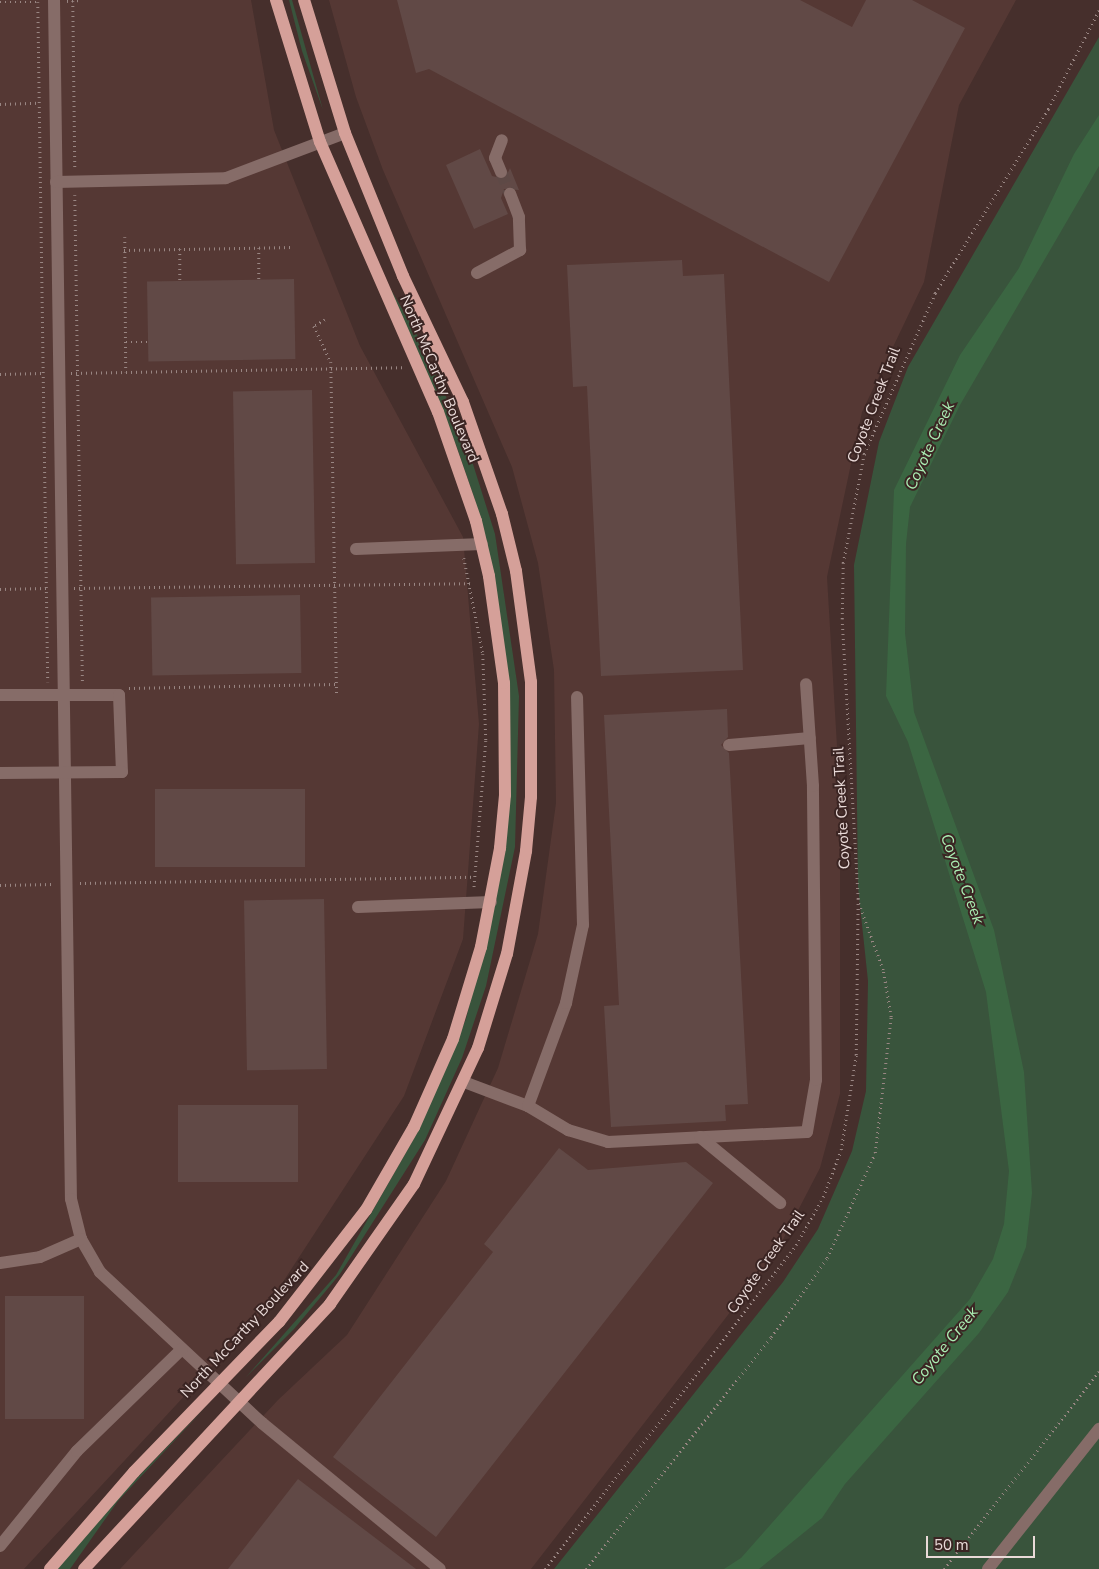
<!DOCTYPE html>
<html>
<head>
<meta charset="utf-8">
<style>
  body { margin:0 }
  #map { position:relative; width:1099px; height:1569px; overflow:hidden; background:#462f2c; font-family:"Nunito Sans",sans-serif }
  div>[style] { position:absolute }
  .built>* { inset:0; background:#553834 }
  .green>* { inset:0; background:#39543c }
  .water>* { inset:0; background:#3b6642 }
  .building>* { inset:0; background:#614946; transform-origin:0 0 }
  .minor-tunnel>* { height:12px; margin-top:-6px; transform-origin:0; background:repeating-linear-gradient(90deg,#5e4946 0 12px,transparent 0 18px) }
  .path>* { height:2.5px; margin-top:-1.25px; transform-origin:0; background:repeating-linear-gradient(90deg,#998683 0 1px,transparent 0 5px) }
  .minor>* { height:12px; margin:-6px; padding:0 6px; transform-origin:6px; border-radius:6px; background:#866c68 }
  .major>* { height:12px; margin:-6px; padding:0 6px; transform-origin:6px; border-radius:6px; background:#d5a099 }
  span { translate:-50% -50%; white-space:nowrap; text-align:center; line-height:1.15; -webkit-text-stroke:4px #3b2523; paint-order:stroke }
  .street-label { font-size:15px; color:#e9dad8 }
  .water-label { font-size:16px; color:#aaeeb3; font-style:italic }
  .scale { position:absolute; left:926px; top:1536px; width:109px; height:22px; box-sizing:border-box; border:2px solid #e9dad8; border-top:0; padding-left:6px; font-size:15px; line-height:18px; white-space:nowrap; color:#e9dad8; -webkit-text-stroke:4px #3b2523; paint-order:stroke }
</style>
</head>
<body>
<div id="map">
  <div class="built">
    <div style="clip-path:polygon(0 0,251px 0,274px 130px,360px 346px,463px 537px,479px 724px,463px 939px,404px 1096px,266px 1308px,24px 1569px,0 1569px)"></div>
    <div style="clip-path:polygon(329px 0,1016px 0,959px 105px,924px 282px,862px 412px,827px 577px,840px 797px,840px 1094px,820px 1168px,776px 1253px,531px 1569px,120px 1569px,278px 1400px,347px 1335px,446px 1181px,498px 1068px,538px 934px,556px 803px,554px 670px,538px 563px,512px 467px,383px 170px,356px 97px)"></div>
  </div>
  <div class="green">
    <div style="clip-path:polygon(289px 0,292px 0,323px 110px,302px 51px)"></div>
    <div style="clip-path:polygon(1099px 37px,1099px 1569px,554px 1569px,783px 1282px,818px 1229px,852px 1151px,866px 1091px,868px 981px,858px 887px,854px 565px,879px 442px,908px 367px)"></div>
    <div style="clip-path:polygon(386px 281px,424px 347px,466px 442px,495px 534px,519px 696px,515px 847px,486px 986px,462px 1058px,425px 1140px,340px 1274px,294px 1329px,246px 1377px,336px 1275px,417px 1133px,466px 1019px,502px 869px,510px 777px,475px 500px,456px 445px)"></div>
    <div style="clip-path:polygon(206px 1407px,118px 1501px,70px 1569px,57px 1569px,104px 1512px)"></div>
  </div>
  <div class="water">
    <div style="clip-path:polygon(1099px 115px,1099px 166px,960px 405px,910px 507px,906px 544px,905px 633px,914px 712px,994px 930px,1024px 1072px,1032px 1193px,1026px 1247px,1008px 1292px,979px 1333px,845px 1484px,822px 1518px,759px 1569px,724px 1569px,741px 1558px,970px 1299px,993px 1259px,1004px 1224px,1009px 1171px,986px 992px,908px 742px,886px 696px,894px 490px,960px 355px,1019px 268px,1074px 154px)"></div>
  </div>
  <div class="building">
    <div style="clip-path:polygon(397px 0,800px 0,852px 27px,866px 0,912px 0,965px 28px,829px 282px,429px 69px,416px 73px)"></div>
    <div style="clip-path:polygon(480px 149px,492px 176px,505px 179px,510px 168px,519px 190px,504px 189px,501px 198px,508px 214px,474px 229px,446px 165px)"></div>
    <div style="clip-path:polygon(682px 260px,683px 276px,724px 274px,743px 670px,601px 676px,587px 386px,573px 387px,567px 265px)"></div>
    <div style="left:294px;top:279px;width:80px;height:147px;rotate:89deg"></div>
    <div style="left:312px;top:390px;width:173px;height:79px;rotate:89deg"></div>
    <div style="left:300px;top:595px;width:78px;height:149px;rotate:89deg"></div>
    <div style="clip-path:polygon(727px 709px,728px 737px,721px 745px,729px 753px,748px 1104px,725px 1105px,726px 1121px,611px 1127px,604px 1006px,619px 1005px,604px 715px)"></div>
    <div style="left:155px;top:789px;width:150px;height:78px"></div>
    <div style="left:324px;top:899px;width:170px;height:80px;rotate:89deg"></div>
    <div style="left:178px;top:1105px;width:120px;height:77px"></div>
    <div style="clip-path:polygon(559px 1148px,588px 1170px,686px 1162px,713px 1183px,436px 1537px,333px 1457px,493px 1252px,484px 1244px)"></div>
    <div style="left:84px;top:1296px;width:123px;height:79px;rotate:90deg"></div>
    <div style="clip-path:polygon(298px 1479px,416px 1569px,228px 1569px)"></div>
  </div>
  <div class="minor-tunnel">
    <div style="left:501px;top:172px;width:24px;rotate:68deg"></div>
  </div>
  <div class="path">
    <div style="left:67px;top:1px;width:13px;rotate:-4deg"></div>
    <div style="left:73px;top:1px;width:168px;rotate:89.3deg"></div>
    <div style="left:0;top:2px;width:39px"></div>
    <div style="left:38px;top:2px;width:680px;rotate:89.16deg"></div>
    <div style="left:0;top:104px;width:38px;rotate:-2deg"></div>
    <div style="left:75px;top:195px;width:487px;rotate:89.1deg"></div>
    <div style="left:125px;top:237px;width:135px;rotate:89.6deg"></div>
    <div style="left:259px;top:248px;width:32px;rotate:90deg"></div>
    <div style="left:180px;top:249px;width:32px;rotate:90deg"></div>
    <div style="left:124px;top:250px;width:169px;rotate:-1deg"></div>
    <div style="left:325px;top:320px;width:13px;rotate:151deg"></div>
    <div style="left:314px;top:326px;width:40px;rotate:65deg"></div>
    <div style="left:331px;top:362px;width:334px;rotate:89deg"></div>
    <div style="left:126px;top:342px;width:22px"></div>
    <div style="left:71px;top:373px;width:332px;rotate:-1deg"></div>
    <div style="left:0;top:374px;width:43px;rotate:-1.3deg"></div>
    <div style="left:464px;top:558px;width:98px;rotate:78.8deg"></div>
    <div style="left:483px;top:654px;width:87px;rotate:88deg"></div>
    <div style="left:486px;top:741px;width:149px;rotate:94.6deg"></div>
    <div style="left:74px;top:588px;width:396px;rotate:-0.7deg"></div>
    <div style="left:0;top:589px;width:46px;rotate:-1.2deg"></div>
    <div style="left:129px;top:688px;width:207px;rotate:-1.1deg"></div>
    <div style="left:80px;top:883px;width:395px;rotate:-0.9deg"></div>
    <div style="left:0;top:885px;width:54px;rotate:-1.1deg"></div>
    <div style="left:545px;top:1569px;width:410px;rotate:-52.2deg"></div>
    <div style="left:796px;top:1245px;width:55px;rotate:-60.6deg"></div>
    <div style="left:823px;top:1197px;width:50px;rotate:-69deg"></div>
    <div style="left:841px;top:1150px;width:96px;rotate:-81deg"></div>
    <div style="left:856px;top:1055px;width:156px;rotate:-89.3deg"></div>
    <div style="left:858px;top:899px;width:280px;rotate:-93.3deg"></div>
    <div style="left:842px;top:619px;width:56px;rotate:-89deg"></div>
    <div style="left:843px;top:563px;width:111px;rotate:-79.1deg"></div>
    <div style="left:864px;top:454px;width:176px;rotate:-66.2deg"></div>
    <div style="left:935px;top:293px;width:216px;rotate:-58.4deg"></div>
    <div style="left:1048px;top:109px;width:111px;rotate:-62.7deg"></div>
    <div style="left:586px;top:1569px;width:297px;rotate:-51.4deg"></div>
    <div style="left:771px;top:1337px;width:97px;rotate:-54.7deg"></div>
    <div style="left:827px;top:1258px;width:115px;rotate:-65.4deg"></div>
    <div style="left:875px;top:1153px;width:137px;rotate:-83.3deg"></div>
    <div style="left:891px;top:1017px;width:48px;rotate:-99.7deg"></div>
    <div style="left:883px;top:970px;width:72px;rotate:-110.2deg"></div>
    <div style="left:944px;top:1569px;width:251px;rotate:-51.9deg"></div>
  </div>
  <div class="minor">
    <div style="left:54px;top:0;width:1199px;rotate:89.19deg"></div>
    <div style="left:71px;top:1199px;width:41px;rotate:76deg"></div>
    <div style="left:81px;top:1239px;width:38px;rotate:60deg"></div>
    <div style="left:100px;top:1272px;width:221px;rotate:43deg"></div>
    <div style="left:262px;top:1423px;width:230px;rotate:39.4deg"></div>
    <div style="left:501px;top:172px;width:15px;rotate:-113deg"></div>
    <div style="left:495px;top:158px;width:19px;rotate:-69deg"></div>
    <div style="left:56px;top:182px;width:170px;rotate:-1.3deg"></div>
    <div style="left:226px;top:178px;width:127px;rotate:-20.7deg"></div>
    <div style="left:477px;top:273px;width:49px;rotate:-28.1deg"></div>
    <div style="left:520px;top:250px;width:33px;rotate:-92deg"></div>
    <div style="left:519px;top:217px;width:25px;rotate:-111deg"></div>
    <div style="left:356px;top:549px;width:126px;rotate:-2.3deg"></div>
    <div style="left:0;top:695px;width:119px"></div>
    <div style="left:119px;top:695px;width:77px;rotate:87.8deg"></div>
    <div style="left:122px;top:772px;width:122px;rotate:179.5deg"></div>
    <div style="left:729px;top:745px;width:81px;rotate:-4.9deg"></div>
    <div style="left:358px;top:907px;width:133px;rotate:-2.2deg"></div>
    <div style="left:464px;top:1082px;width:68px;rotate:20.6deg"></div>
    <div style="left:528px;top:1106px;width:47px;rotate:31deg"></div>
    <div style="left:568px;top:1130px;width:42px;rotate:16.7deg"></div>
    <div style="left:608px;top:1142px;width:199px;rotate:-2.9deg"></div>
    <div style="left:807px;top:1132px;width:53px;rotate:-80.2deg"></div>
    <div style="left:816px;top:1080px;width:294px;rotate:-90.6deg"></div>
    <div style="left:813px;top:786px;width:102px;rotate:-93.9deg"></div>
    <div style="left:528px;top:1106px;width:110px;rotate:-69.7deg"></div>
    <div style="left:566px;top:1003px;width:80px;rotate:-77.7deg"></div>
    <div style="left:583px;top:925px;width:228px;rotate:-91.5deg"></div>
    <div style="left:700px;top:1137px;width:104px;rotate:39.5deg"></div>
    <div style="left:0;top:1263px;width:40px;rotate:-8.5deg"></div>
    <div style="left:40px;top:1257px;width:45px;rotate:-23.7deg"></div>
    <div style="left:0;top:1546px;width:122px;rotate:-51deg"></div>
    <div style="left:77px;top:1451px;width:146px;rotate:-44.2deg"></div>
    <div style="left:988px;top:1569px;width:179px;rotate:-51.6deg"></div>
  </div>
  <div class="major">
    <div style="left:50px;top:1569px;width:128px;rotate:-49.1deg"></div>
    <div style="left:134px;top:1472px;width:209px;rotate:-46deg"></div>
    <div style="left:279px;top:1322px;width:142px;rotate:-52.2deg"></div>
    <div style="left:366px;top:1210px;width:96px;rotate:-60deg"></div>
    <div style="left:414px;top:1127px;width:96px;rotate:-66.1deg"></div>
    <div style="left:453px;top:1039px;width:96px;rotate:-73.1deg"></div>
    <div style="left:481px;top:947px;width:101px;rotate:-79.1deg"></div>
    <div style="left:500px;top:848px;width:53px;rotate:-84.6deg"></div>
    <div style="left:505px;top:795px;width:112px;rotate:-90.5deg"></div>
    <div style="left:504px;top:683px;width:108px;rotate:-98deg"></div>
    <div style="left:489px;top:576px;width:57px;rotate:-103.3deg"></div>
    <div style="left:476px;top:521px;width:115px;rotate:-109.2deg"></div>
    <div style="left:438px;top:412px;width:295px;rotate:-113.6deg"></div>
    <div style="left:320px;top:142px;width:149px;rotate:-107.2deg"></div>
    <div style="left:84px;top:1569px;width:362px;rotate:-47.1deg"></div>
    <div style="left:330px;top:1304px;width:146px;rotate:-55deg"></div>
    <div style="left:414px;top:1184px;width:150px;rotate:-64.8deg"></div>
    <div style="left:478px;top:1048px;width:98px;rotate:-72.9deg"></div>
    <div style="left:507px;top:954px;width:105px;rotate:-79.5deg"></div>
    <div style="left:526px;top:851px;width:54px;rotate:-84.7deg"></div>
    <div style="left:531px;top:797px;width:115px;rotate:-90deg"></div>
    <div style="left:531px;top:682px;width:112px;rotate:-97.7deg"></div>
    <div style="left:516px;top:571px;width:59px;rotate:-103.8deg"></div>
    <div style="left:502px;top:514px;width:119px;rotate:-109.2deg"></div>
    <div style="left:463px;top:402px;width:140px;rotate:-115.5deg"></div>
    <div style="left:403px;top:276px;width:154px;rotate:-112.1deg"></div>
    <div style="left:345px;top:133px;width:139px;rotate:-107.1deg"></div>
  </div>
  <div class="street-label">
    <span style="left:439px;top:379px;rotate:67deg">North McCarthy Boulevard</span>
    <span style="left:874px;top:405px;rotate:-69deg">Coyote Creek Trail</span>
    <span style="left:842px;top:808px;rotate:-93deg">Coyote Creek Trail</span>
    <span style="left:766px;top:1262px;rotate:-55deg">Coyote Creek Trail</span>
    <span style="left:245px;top:1330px;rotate:-47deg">North McCarthy Boulevard</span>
  </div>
  <div class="water-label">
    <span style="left:930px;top:446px;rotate:-65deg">Coyote Creek</span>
    <span style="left:962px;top:879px;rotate:69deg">Coyote Creek</span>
    <span style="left:945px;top:1346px;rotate:-51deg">Coyote Creek</span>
  </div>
  <div class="scale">50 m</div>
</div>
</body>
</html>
